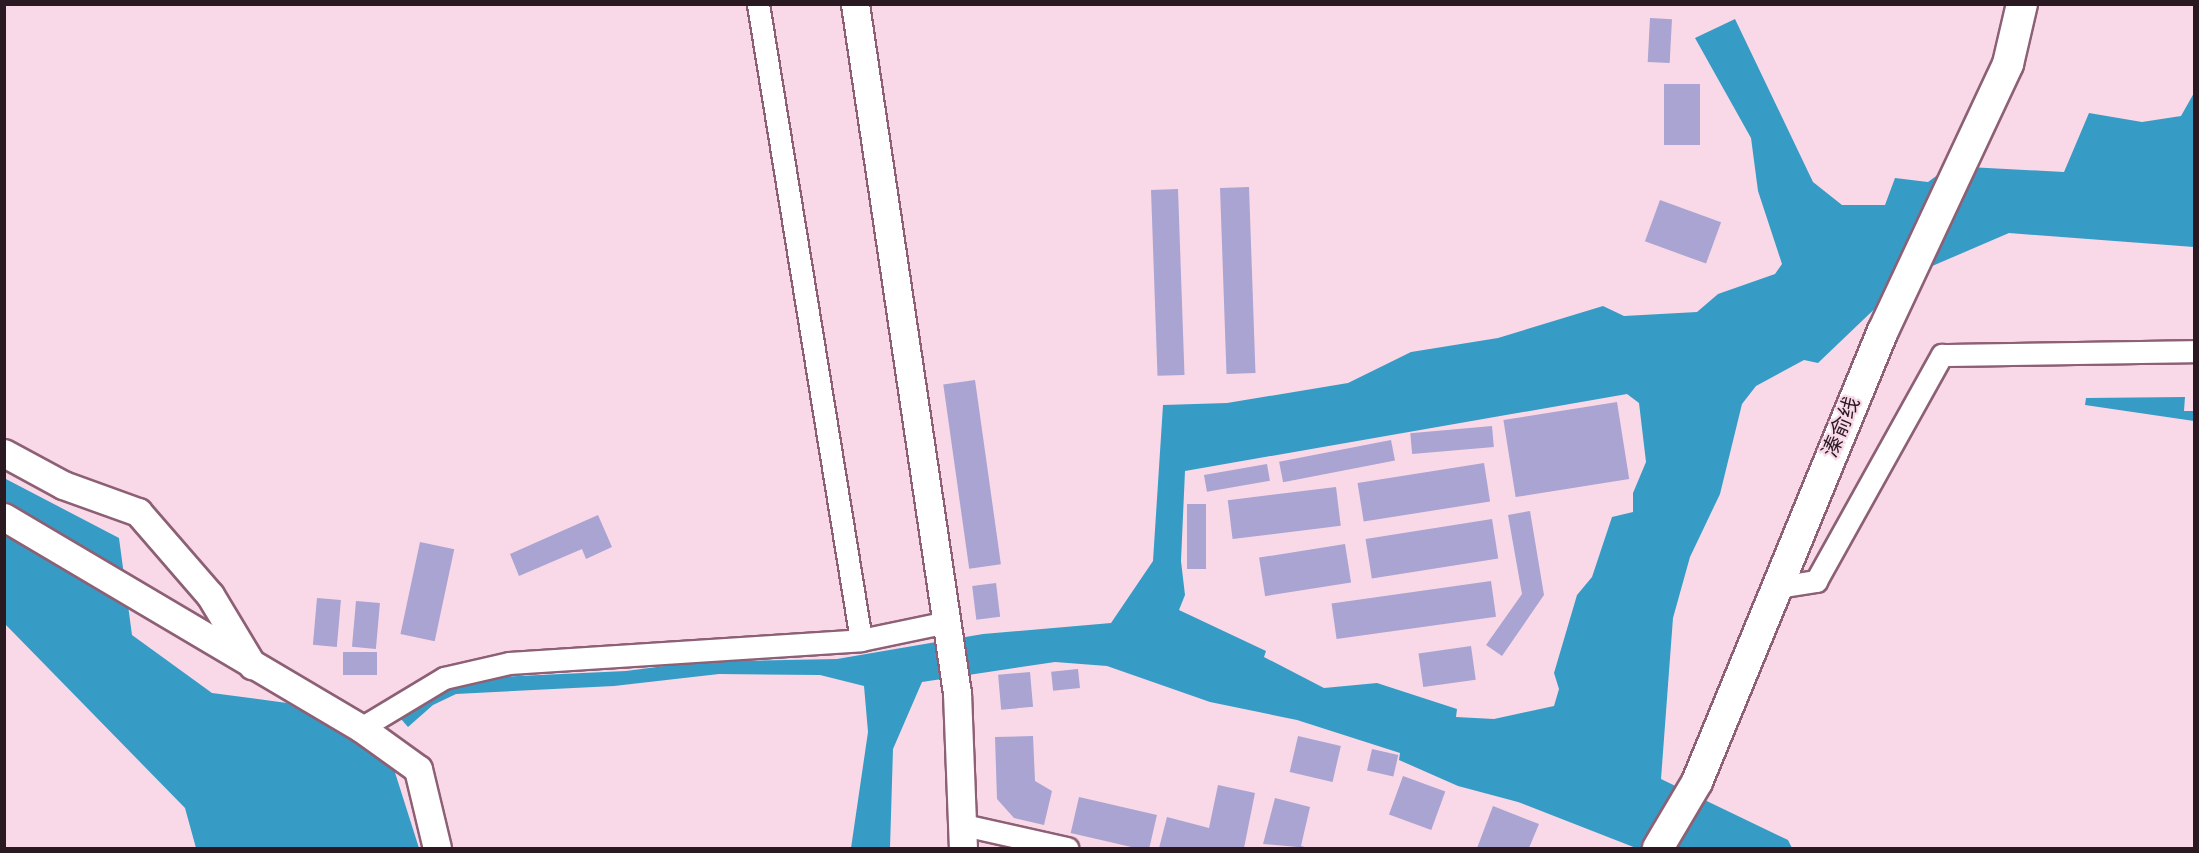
<!DOCTYPE html>
<html>
<head>
<meta charset="utf-8">
<style>
  body { margin:0 }
  #map { position:relative; width:2199px; height:853px; overflow:hidden; background:#f9d9e7; font-family:"Source Sans 3","Noto Sans SC",sans-serif }
  div>[style] { position:absolute }
  .water>* { inset:0; background:#379cc5 }
  .building>* { inset:0; background:#a9a4d2; transform-origin:0 0 }
  .roads { filter:drop-shadow(2px 0 #8d6075) drop-shadow(-2px 0 #8d6075) drop-shadow(0 2px #8d6075) drop-shadow(0 -2px #8d6075) }
  .minor>* { height:21px; margin:-10.5px; padding:0 10.5px; transform-origin:10.5px; border-radius:10.5px; background:#fff }
  .tertiary>* { height:27px; margin:-13.5px; padding:0 13.5px; transform-origin:13.5px; border-radius:13.5px; background:#fff }
  .secondary>* { height:30px; margin:-15px; padding:0 15px; transform-origin:15px; border-radius:15px; background:#fff }
  span { translate:-50% -50%; white-space:nowrap; text-align:center; line-height:1.15; -webkit-text-stroke:4.5px #f9d9e7; paint-order:stroke }
  .street-label { font-size:21px; color:#2b1922 }
  .frame { position:absolute; inset:0; border:6px solid #2b1922; pointer-events:none }
</style>
</head>
<body>
<div id="map">
  <div class="water">
    <div style="clip-path:polygon(evenodd,1735px 19px,1813px 182px,1842px 205px,1885px 205px,1895px 178px,1928px 182px,1950px 166px,2064px 172px,2089px 113px,2142px 122px,2181px 116px,2194px 93px,2194px 247px,2009px 233px,1909px 276px,1818px 363px,1804px 360px,1756px 386px,1742px 404px,1720px 494px,1690px 557px,1673px 618px,1661px 779px,1788px 840px,1792px 848px,1636px 848px,1518px 802px,1458px 786px,1399px 760px,1400px 753px,1297px 720px,1210px 702px,1107px 666px,1055px 662px,922px 682px,893px 749px,890px 848px,851px 848px,868px 732px,864px 686px,820px 675px,719px 674px,614px 686px,456px 694px,433px 705px,408px 727px,401px 719px,429px 688px,453px 679px,626px 671px,695px 662px,837px 659px,983px 634px,1111px 623px,1153px 561px,1163px 405px,1227px 403px,1348px 383px,1411px 352px,1498px 338px,1603px 306px,1624px 316px,1697px 312px,1718px 294px,1775px 274px,1782px 264px,1758px 191px,1751px 138px,1695px 38px,1735px 19px,1627px 394px,1639px 403px,1646px 462px,1633px 493px,1633px 512px,1612px 517px,1592px 577px,1577px 595px,1554px 673px,1559px 689px,1554px 706px,1494px 719px,1456px 717px,1457px 709px,1377px 683px,1324px 688px,1264px 657px,1266px 651px,1179px 610px,1185px 595px,1181px 561px,1185px 471px,1627px 394px)"></div>
    <div style="clip-path:polygon(2185px 397px,2184px 411px,2194px 411px,2194px 421px,2085px 405px,2086px 398px)"></div>
    <div style="clip-path:polygon(4px 478px,119px 538px,132px 635px,212px 693px,287px 703px,392px 763px,419px 848px,196px 848px,185px 808px,5px 624px)"></div>
  </div>
  <div class="building">
    <div style="left:1650px;top:18px;width:22px;height:44px;rotate:3deg"></div>
    <div style="left:1664px;top:84px;width:36px;height:61px"></div>
    <div style="left:1249px;top:187px;width:186px;height:29px;rotate:88deg"></div>
    <div style="left:1178px;top:189px;width:186px;height:27px;rotate:88deg"></div>
    <div style="left:1660px;top:200px;width:65px;height:44px;rotate:20deg"></div>
    <div style="left:975px;top:380px;width:186px;height:32px;rotate:82deg"></div>
    <div style="left:1617px;top:402px;width:78px;height:115px;rotate:81deg"></div>
    <div style="left:1492px;top:426px;width:21px;height:82px;rotate:85deg"></div>
    <div style="left:1391px;top:440px;width:21px;height:114px;rotate:79deg"></div>
    <div style="left:1484px;top:463px;width:39px;height:128px;rotate:81deg"></div>
    <div style="left:1267px;top:464px;width:17px;height:64px;rotate:80deg"></div>
    <div style="left:1336px;top:487px;width:39px;height:109px;rotate:83deg"></div>
    <div style="left:1187px;top:504px;width:19px;height:65px"></div>
    <div style="clip-path:polygon(1530px 511px,1544px 595px,1502px 656px,1486px 645px,1522px 594px,1508px 515px)"></div>
    <div style="clip-path:polygon(598px 515px,612px 547px,586px 559px,582px 549px,519px 576px,510px 554px)"></div>
    <div style="left:1492px;top:519px;width:40px;height:128px;rotate:81deg"></div>
    <div style="left:420px;top:542px;width:35px;height:94px;rotate:12deg"></div>
    <div style="left:1345px;top:544px;width:39px;height:87px;rotate:81deg"></div>
    <div style="left:1491px;top:581px;width:36px;height:161px;rotate:82deg"></div>
    <div style="left:996px;top:583px;width:34px;height:24px;rotate:83deg"></div>
    <div style="left:317px;top:598px;width:24px;height:47px;rotate:5deg"></div>
    <div style="left:356px;top:601px;width:24px;height:46px;rotate:5deg"></div>
    <div style="left:1471px;top:646px;width:34px;height:53px;rotate:82deg"></div>
    <div style="left:343px;top:652px;width:34px;height:23px"></div>
    <div style="left:1078px;top:669px;width:19px;height:27px;rotate:84deg"></div>
    <div style="left:1030px;top:672px;width:35px;height:32px;rotate:85deg"></div>
    <div style="clip-path:polygon(1033px 736px,1035px 781px,1052px 791px,1044px 825px,1014px 818px,997px 799px,995px 737px)"></div>
    <div style="left:1298px;top:736px;width:44px;height:37px;rotate:13deg"></div>
    <div style="left:1372px;top:749px;width:27px;height:22px;rotate:13deg"></div>
    <div style="left:1403px;top:776px;width:45px;height:41px;rotate:20deg"></div>
    <div style="clip-path:polygon(1218px 785px,1255px 793px,1244px 848px,1159px 848px,1167px 817px,1209px 828px)"></div>
    <div style="left:1079px;top:797px;width:80px;height:37px;rotate:13deg"></div>
    <div style="clip-path:polygon(1275px 798px,1310px 807px,1301px 846px,1309px 848px,1263px 844px)"></div>
    <div style="clip-path:polygon(1493px 806px,1539px 824px,1529px 848px,1477px 848px)"></div>
  </div>
  <div class="roads">
    <div class="minor">
      <div style="left:758px;top:4px;width:644px;rotate:80.8deg"></div>
      <div style="left:1772px;top:588px;width:45px;rotate:-9deg"></div>
      <div style="left:1816px;top:581px;width:259px;rotate:-60.9deg"></div>
      <div style="left:1942px;top:355px;width:252px;rotate:-0.9deg"></div>
      <div style="left:361px;top:728px;width:97px;rotate:-31.1deg"></div>
      <div style="left:444px;top:678px;width:67px;rotate:-13deg"></div>
      <div style="left:509px;top:663px;width:353px;rotate:-3.7deg"></div>
      <div style="left:861px;top:640px;width:88px;rotate:-11.8deg"></div>
      <div style="left:964px;top:825px;width:106px;rotate:12.6deg"></div>
    </div>
    <div class="tertiary">
      <div style="left:855px;top:4px;width:697px;rotate:81.58deg"></div>
      <div style="left:957px;top:693px;width:155px;rotate:87.8deg"></div>
      <div style="left:4px;top:453px;width:67px;rotate:28.5deg"></div>
      <div style="left:63px;top:485px;width:80px;rotate:19.8deg"></div>
      <div style="left:138px;top:512px;width:110px;rotate:49.1deg"></div>
      <div style="left:210px;top:595px;width:82px;rotate:59deg"></div>
      <div style="left:4px;top:517px;width:415px;rotate:30.6deg"></div>
      <div style="left:361px;top:728px;width:70px;rotate:35.7deg"></div>
      <div style="left:418px;top:769px;width:81px;rotate:76.5deg"></div>
    </div>
    <div class="secondary">
      <div style="left:1658px;top:848px;width:77px;rotate:-59.4deg"></div>
      <div style="left:1697px;top:782px;width:488px;rotate:-67.6deg"></div>
      <div style="left:1883px;top:331px;width:295px;rotate:-64.9deg"></div>
      <div style="left:2008px;top:64px;width:62px;rotate:-76.9deg"></div>
    </div>
  </div>
  <div class="street-label">
    <span style="left:1841px;top:427px;rotate:-67deg">溱俞线</span>
  </div>
  <div class="frame"></div>
</div>
</body>
</html>
